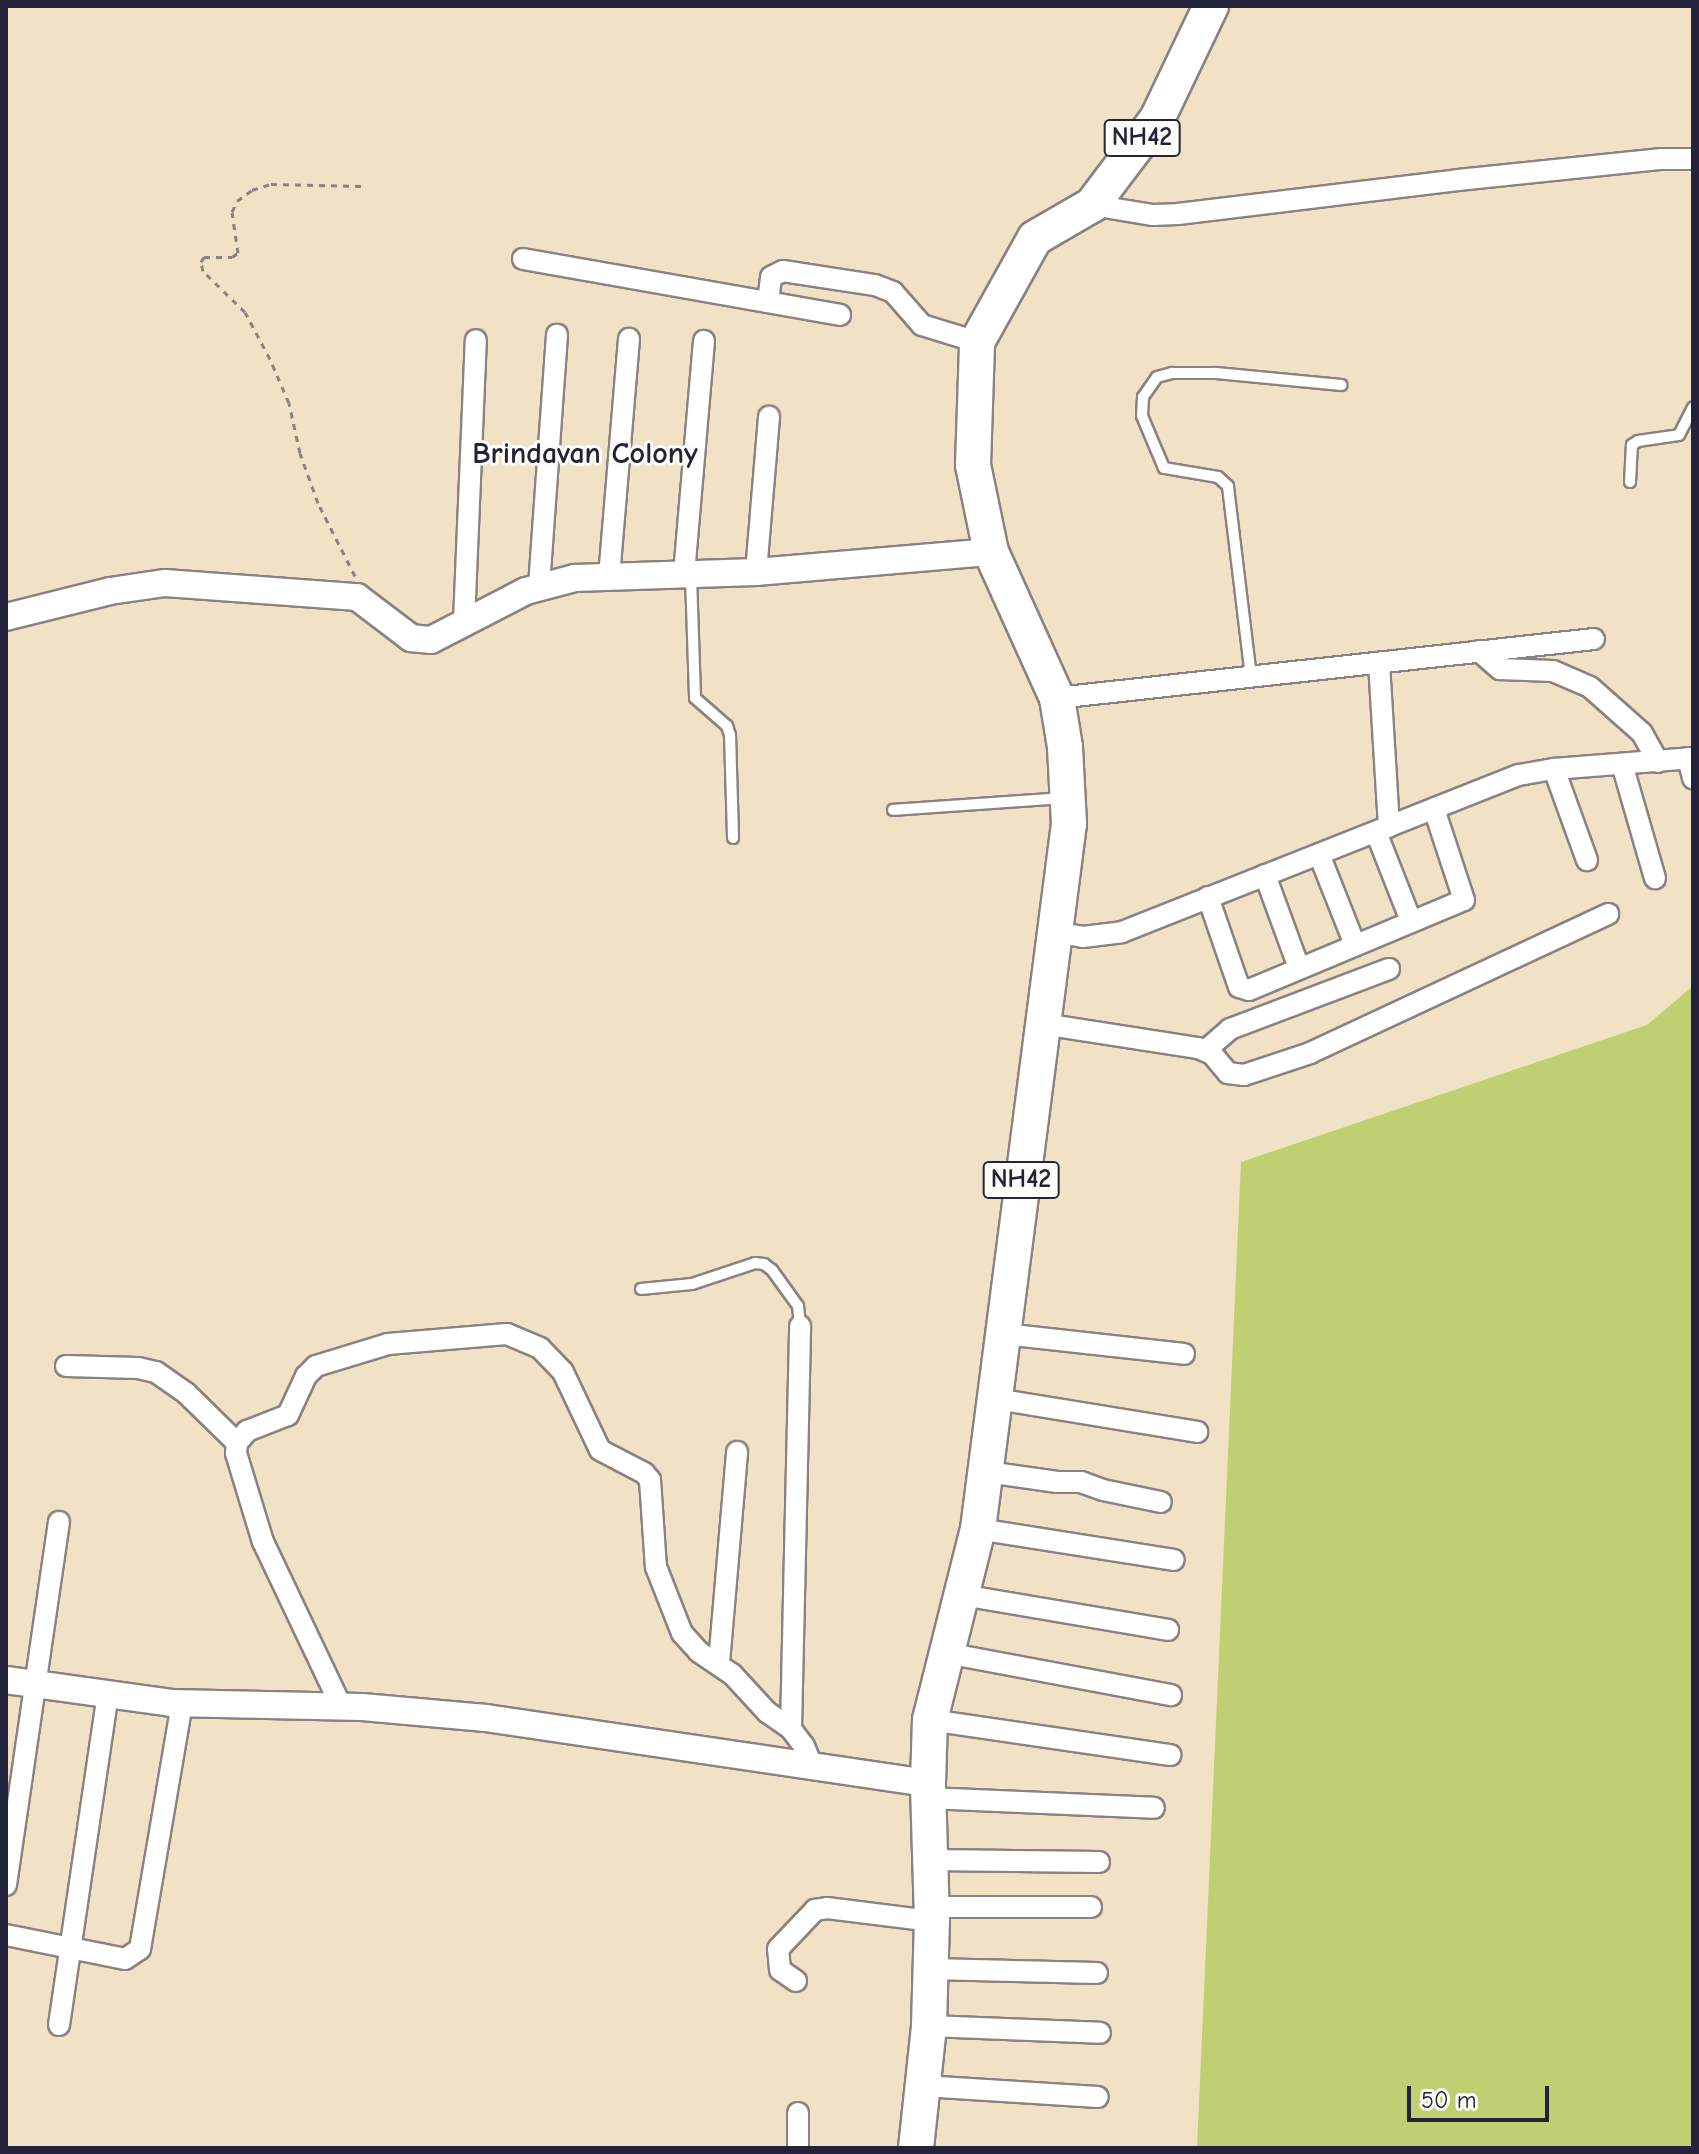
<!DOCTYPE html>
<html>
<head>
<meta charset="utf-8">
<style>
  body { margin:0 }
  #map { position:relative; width:1699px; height:2154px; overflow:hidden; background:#f1e2c5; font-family:"Comic Neue",sans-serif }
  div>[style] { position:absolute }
  .green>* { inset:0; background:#bfcf72 }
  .path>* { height:3px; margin-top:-1.5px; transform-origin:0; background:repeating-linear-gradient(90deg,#8a8280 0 6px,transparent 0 12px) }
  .roads { filter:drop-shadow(2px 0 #8a8280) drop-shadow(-2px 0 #8a8280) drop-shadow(0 2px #8a8280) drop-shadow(0 -2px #8a8280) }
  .service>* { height:10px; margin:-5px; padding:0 5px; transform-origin:5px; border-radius:5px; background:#fff }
  .minor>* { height:20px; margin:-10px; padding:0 10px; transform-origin:10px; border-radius:10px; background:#fff }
  .tertiary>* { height:26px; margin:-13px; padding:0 13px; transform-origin:13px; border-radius:13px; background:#fff }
  .trunk>* { height:34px; margin:-17px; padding:0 17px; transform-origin:17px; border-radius:17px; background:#fff }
  span { translate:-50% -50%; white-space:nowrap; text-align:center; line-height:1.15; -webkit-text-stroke:6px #fdfcf7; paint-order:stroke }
  .shield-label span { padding:2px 6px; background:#fdfcf7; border:2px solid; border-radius:6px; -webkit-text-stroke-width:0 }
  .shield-label { font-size:26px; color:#22223b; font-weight:700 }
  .neighbourhood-label { font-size:30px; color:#22223b; font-weight:700 }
  .frame { position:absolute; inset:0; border:8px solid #22223b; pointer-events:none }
  .scale { position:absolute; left:1407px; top:2086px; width:142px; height:36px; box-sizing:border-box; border:4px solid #22223b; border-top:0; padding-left:10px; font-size:24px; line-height:28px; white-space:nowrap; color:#22223b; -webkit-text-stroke:6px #fdfcf7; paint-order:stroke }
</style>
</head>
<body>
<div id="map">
  <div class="green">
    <div style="clip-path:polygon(1693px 986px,1693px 2148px,1197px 2148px,1241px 1162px,1647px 1025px)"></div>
  </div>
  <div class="path">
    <div style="left:355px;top:576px;width:82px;rotate:-116.9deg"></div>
    <div style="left:318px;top:503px;width:53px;rotate:-109.8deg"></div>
    <div style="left:300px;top:453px;width:51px;rotate:-102.4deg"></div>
    <div style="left:289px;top:403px;width:48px;rotate:-113.4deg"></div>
    <div style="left:270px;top:359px;width:53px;rotate:-118deg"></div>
    <div style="left:245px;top:312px;width:59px;rotate:-135.7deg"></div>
    <div style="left:203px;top:271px;width:9px;rotate:-103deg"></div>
    <div style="left:201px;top:262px;width:6px;rotate:-59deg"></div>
    <div style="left:204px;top:257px;width:28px"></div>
    <div style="left:232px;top:257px;width:7px;rotate:-34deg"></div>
    <div style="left:238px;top:253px;width:41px;rotate:-98.3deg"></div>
    <div style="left:232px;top:212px;width:12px;rotate:-66deg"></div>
    <div style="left:237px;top:201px;width:19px;rotate:-36deg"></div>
    <div style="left:252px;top:190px;width:20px;rotate:-18deg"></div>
    <div style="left:271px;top:184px;width:90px;rotate:1.3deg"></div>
  </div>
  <div class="roads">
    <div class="service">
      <div style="left:1630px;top:482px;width:37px;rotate:-87deg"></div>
      <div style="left:1632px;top:445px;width:7px;rotate:-34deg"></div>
      <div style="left:1638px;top:441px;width:41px;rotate:-8.3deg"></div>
      <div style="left:1679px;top:435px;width:31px;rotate:-63deg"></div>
      <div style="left:691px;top:576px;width:122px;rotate:88.1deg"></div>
      <div style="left:695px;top:698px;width:43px;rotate:41.2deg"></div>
      <div style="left:727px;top:726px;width:9px;rotate:72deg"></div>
      <div style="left:730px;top:735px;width:103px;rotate:88.3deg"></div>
      <div style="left:1251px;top:677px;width:192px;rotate:-96.9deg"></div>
      <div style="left:1228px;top:486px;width:13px;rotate:-138deg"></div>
      <div style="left:1218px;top:477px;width:55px;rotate:-170.5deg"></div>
      <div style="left:1164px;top:468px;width:56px;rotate:-112.9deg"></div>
      <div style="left:1142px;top:416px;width:19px;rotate:-87deg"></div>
      <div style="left:1143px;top:397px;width:24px;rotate:-55deg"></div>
      <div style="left:1157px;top:377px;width:16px;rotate:-15deg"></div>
      <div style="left:1172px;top:373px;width:44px"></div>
      <div style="left:1216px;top:373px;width:126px;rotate:5.5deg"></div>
      <div style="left:893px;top:810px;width:170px;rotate:-4deg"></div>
      <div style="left:641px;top:1289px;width:51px;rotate:-5.6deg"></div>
      <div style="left:692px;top:1284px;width:66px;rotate:-18.4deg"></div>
      <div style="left:755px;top:1263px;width:9px;rotate:6deg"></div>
      <div style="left:764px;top:1264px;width:10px;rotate:37deg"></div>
      <div style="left:772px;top:1270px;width:44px;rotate:54.2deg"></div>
      <div style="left:798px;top:1306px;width:20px;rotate:84deg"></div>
    </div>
    <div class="minor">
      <div style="left:1092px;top:205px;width:62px;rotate:9.3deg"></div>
      <div style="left:1153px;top:215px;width:25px;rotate:-2deg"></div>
      <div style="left:1178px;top:214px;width:282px;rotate:-6.9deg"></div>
      <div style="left:1458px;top:180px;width:205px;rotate:-5.9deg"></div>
      <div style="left:1662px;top:159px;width:31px"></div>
      <div style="left:523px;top:259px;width:322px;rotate:10deg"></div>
      <div style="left:768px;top:302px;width:25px;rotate:-83deg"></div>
      <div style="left:771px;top:277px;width:13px;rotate:-27deg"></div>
      <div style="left:783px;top:271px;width:93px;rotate:8.7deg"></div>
      <div style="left:875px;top:285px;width:19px;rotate:21deg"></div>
      <div style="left:893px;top:292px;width:44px;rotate:48.7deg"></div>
      <div style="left:922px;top:325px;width:58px;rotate:17.2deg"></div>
      <div style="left:756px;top:572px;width:156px;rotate:-85.2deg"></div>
      <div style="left:684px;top:574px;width:234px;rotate:-85.1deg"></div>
      <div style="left:609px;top:577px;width:239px;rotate:-85.2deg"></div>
      <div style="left:539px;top:586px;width:252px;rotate:-85.9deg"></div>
      <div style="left:464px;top:622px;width:282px;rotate:-87.6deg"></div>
      <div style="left:1479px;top:651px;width:28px;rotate:41deg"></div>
      <div style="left:1500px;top:669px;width:53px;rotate:2.2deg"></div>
      <div style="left:1553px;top:671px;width:40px;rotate:23.4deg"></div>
      <div style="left:1590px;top:687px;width:69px;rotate:41.5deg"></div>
      <div style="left:1642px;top:733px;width:33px;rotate:61deg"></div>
      <div style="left:1379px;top:663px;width:164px;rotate:86.5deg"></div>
      <div style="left:1057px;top:698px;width:540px;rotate:-6.27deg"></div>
      <div style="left:1688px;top:758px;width:21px;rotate:76deg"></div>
      <div style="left:1622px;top:764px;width:119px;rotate:73.9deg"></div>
      <div style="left:1554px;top:769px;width:97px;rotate:70.1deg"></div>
      <div style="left:1376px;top:832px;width:96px;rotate:68.5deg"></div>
      <div style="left:1319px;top:854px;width:98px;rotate:68.4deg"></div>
      <div style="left:1265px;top:875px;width:99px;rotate:69.9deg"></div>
      <div style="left:1208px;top:897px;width:95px;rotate:71deg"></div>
      <div style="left:1239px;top:987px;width:10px;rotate:17deg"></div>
      <div style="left:1249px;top:990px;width:233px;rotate:-22.7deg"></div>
      <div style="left:1464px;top:900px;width:96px;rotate:-108.2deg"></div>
      <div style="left:1055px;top:932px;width:28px;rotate:10deg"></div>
      <div style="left:1083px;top:937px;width:39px;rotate:-7deg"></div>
      <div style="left:1122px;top:932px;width:427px;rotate:-21.6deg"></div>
      <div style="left:1519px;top:775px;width:36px;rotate:-10deg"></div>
      <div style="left:1554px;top:769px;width:139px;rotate:-4.5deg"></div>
      <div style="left:1043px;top:1024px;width:157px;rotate:8.8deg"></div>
      <div style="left:1198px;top:1048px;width:15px;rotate:23deg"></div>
      <div style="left:1212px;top:1054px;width:25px;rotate:50deg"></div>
      <div style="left:1228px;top:1073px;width:16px;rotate:7deg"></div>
      <div style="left:1244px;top:1075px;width:70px;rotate:-18.4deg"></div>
      <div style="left:1310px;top:1053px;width:329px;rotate:-25deg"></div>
      <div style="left:1206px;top:1050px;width:32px;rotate:-41deg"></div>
      <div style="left:1230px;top:1029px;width:170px;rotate:-20.7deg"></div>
      <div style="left:1004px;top:1334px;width:181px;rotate:6.3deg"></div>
      <div style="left:66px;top:1366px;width:72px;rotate:1.6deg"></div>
      <div style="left:138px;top:1368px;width:18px;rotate:13deg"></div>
      <div style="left:156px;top:1372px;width:37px;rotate:35deg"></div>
      <div style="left:186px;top:1393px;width:71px;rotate:44.4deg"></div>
      <div style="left:996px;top:1399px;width:204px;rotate:9.3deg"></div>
      <div style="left:987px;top:1472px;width:71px;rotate:8.1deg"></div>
      <div style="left:1057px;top:1482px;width:24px"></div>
      <div style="left:1081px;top:1482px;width:23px;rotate:20deg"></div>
      <div style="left:1103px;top:1490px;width:59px;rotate:11.7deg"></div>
      <div style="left:978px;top:1529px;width:198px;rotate:9deg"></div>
      <div style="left:962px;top:1595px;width:209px;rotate:9.6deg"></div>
      <div style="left:946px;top:1653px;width:229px;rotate:10.6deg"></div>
      <div style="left:719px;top:1663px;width:212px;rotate:-85.1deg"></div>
      <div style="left:341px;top:1706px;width:182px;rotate:-115.4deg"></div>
      <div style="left:263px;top:1542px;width:93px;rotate:-106.9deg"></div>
      <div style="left:236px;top:1453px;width:10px;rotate:-84deg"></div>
      <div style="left:237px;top:1443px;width:16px;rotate:-50deg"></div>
      <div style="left:247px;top:1431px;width:44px;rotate:-21.3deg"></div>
      <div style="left:288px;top:1415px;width:43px;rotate:-65.2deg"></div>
      <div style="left:306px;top:1376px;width:14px;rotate:-45deg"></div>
      <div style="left:316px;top:1366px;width:75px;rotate:-17deg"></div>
      <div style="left:388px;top:1344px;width:119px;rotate:-4.8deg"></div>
      <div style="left:507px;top:1334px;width:36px;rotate:23deg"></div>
      <div style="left:540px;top:1348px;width:33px;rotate:46deg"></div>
      <div style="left:563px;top:1372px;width:86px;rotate:64.6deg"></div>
      <div style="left:600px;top:1450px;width:50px;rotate:27.6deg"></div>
      <div style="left:644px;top:1473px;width:9px;rotate:49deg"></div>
      <div style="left:650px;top:1480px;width:87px;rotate:86.1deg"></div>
      <div style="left:656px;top:1567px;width:71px;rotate:68.5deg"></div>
      <div style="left:682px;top:1633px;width:25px;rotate:48deg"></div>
      <div style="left:699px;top:1652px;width:40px;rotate:34deg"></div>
      <div style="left:732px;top:1674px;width:52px;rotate:47.4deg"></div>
      <div style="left:767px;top:1712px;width:29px;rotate:35deg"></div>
      <div style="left:791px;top:1729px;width:21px;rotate:53deg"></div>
      <div style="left:804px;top:1746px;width:22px;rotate:68deg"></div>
      <div style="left:930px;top:1720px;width:243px;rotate:8.3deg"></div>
      <div style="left:791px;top:1729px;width:403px;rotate:-88.7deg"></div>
      <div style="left:928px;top:1798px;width:226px;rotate:2.5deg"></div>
      <div style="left:930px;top:1860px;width:169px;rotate:0.7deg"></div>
      <div style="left:6px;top:1885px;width:367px;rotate:-81.7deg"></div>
      <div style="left:932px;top:1907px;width:159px"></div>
      <div style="left:6px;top:1935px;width:121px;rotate:11.4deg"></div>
      <div style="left:125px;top:1959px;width:18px;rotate:-34deg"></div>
      <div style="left:140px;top:1949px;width:250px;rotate:-80.3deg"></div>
      <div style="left:931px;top:1969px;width:166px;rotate:1.4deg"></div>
      <div style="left:796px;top:1981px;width:19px;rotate:-145deg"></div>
      <div style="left:780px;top:1970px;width:21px;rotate:-95deg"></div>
      <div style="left:778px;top:1949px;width:54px;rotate:-46.5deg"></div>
      <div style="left:815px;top:1910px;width:12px;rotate:-9deg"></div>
      <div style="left:827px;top:1908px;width:106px;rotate:7.1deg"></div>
      <div style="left:59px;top:2025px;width:335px;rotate:-81.6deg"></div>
      <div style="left:929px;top:2026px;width:171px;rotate:2.3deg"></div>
      <div style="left:923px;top:2086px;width:175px;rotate:3.6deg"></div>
      <div style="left:798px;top:2113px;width:35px;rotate:90deg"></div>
    </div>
    <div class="tertiary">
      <div style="left:6px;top:617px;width:107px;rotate:-14deg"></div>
      <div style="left:110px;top:591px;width:56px;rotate:-8.3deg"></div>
      <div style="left:165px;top:583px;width:193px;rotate:4.2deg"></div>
      <div style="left:357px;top:597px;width:68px;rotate:37.2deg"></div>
      <div style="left:411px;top:638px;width:20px;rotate:6deg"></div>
      <div style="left:431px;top:640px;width:107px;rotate:-27.3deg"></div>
      <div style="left:526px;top:591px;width:51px;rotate:-14.9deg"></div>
      <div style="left:575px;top:578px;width:181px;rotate:-1.9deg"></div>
      <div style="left:756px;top:572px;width:236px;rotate:-4.9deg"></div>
      <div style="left:6px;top:1680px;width:167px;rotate:7.9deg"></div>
      <div style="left:171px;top:1703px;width:191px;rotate:1.2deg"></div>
      <div style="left:362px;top:1707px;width:124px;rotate:5.1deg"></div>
      <div style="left:486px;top:1718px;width:447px;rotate:8.4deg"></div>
    </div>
    <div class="trunk">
      <div style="left:916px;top:2148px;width:123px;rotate:-83.9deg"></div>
      <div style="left:929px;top:2026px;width:105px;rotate:-88.4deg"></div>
      <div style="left:932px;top:1921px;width:138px;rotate:-91.7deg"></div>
      <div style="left:928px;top:1783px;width:63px;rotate:-88.2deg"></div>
      <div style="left:930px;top:1720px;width:197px;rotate:-75.9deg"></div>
      <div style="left:978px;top:1529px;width:711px;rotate:-82.65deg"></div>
      <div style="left:1069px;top:824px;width:77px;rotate:-93deg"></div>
      <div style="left:1065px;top:747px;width:50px;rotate:-99.3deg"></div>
      <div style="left:1057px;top:698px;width:160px;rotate:-114.3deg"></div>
      <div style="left:991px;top:552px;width:89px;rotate:-101.7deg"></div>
      <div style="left:973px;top:465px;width:123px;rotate:-88.1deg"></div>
      <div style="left:977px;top:342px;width:119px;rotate:-60.9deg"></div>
      <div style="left:1035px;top:238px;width:66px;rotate:-30.1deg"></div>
      <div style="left:1092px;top:205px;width:108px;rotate:-52.9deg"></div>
      <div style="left:1157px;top:119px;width:125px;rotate:-64.5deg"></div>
    </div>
  </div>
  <div class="shield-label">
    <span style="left:1142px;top:138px">NH42</span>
    <span style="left:1021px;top:1180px">NH42</span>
  </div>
  <div class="neighbourhood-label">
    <span style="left:585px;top:454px">Brindavan Colony</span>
  </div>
  <div class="frame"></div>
  <div class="scale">50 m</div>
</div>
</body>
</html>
